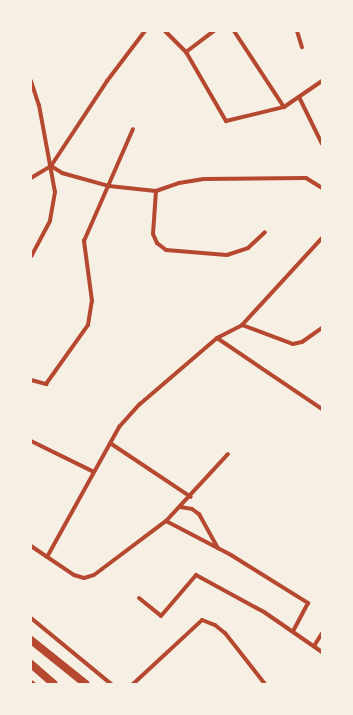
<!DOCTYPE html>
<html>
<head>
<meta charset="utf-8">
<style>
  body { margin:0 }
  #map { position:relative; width:353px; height:715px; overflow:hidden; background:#f6efe4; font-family:"Noto Sans",sans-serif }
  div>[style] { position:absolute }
  .minor>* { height:4px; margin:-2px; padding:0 2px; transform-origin:2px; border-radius:2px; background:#b5482f }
  .trunk>* { height:8px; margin:-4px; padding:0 4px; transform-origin:4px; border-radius:4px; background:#b5482f }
  span { translate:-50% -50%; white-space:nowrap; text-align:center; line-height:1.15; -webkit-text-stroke:3.5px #f6efe4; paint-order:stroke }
  .frame { position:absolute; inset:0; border:32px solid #f6efe4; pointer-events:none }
</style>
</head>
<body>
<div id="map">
  <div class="minor">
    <div style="left:165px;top:31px;width:30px;rotate:45deg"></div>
    <div style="left:186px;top:52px;width:80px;rotate:59.9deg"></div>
    <div style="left:226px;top:121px;width:60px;rotate:-13.6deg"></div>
    <div style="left:284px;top:107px;width:46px;rotate:-34.4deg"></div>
    <div style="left:234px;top:31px;width:91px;rotate:56.7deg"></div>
    <div style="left:297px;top:31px;width:17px;rotate:73deg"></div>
    <div style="left:186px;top:52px;width:35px;rotate:-37deg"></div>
    <div style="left:31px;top:81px;width:25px;rotate:72deg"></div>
    <div style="left:39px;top:105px;width:88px;rotate:79.6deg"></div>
    <div style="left:55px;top:192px;width:29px;rotate:100deg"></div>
    <div style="left:50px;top:221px;width:40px;rotate:118deg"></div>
    <div style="left:299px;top:97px;width:52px;rotate:63.9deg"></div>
    <div style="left:51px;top:166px;width:13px;rotate:32deg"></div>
    <div style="left:62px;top:173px;width:49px;rotate:15.5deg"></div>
    <div style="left:109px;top:186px;width:47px;rotate:6.1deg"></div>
    <div style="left:156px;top:191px;width:24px;rotate:-19deg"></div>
    <div style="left:179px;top:183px;width:25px;rotate:-9deg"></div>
    <div style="left:204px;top:179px;width:102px;rotate:-0.6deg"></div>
    <div style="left:306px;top:178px;width:19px;rotate:32deg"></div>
    <div style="left:31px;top:178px;width:23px;rotate:-31deg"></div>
    <div style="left:51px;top:166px;width:102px;rotate:-56.6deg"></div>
    <div style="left:107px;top:81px;width:63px;rotate:-52.8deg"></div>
    <div style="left:156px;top:191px;width:43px;rotate:94deg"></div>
    <div style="left:153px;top:234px;width:10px;rotate:66deg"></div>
    <div style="left:157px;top:243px;width:11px;rotate:38deg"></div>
    <div style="left:166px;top:250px;width:61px;rotate:4.7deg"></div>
    <div style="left:227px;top:255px;width:22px;rotate:-18deg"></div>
    <div style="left:248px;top:248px;width:23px;rotate:-43deg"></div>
    <div style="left:242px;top:325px;width:118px;rotate:-47.4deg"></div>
    <div style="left:217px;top:338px;width:127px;rotate:34.1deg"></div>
    <div style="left:31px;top:380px;width:16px;rotate:15deg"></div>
    <div style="left:46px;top:384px;width:72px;rotate:-54.6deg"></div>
    <div style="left:88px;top:325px;width:24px;rotate:-81deg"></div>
    <div style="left:92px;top:301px;width:61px;rotate:-97.6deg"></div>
    <div style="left:84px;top:241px;width:122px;rotate:-66.4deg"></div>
    <div style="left:31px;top:441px;width:70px;rotate:26.2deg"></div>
    <div style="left:110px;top:443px;width:97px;rotate:33.7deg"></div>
    <div style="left:180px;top:507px;width:12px;rotate:9deg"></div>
    <div style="left:192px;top:509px;width:9px;rotate:36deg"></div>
    <div style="left:199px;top:514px;width:39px;rotate:61deg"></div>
    <div style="left:166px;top:521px;width:73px;rotate:27.6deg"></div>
    <div style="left:231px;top:555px;width:91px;rotate:31.9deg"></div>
    <div style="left:308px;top:603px;width:32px;rotate:118deg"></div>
    <div style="left:31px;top:546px;width:52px;rotate:34deg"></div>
    <div style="left:74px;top:575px;width:10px;rotate:17deg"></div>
    <div style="left:84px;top:578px;width:10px;rotate:-17deg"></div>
    <div style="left:94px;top:575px;width:90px;rotate:-36.9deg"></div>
    <div style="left:166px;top:521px;width:91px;rotate:-47.2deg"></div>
    <div style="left:47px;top:557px;width:149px;rotate:-61deg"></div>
    <div style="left:119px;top:427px;width:31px;rotate:-48deg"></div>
    <div style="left:140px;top:404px;width:101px;rotate:-40.6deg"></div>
    <div style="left:217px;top:338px;width:28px;rotate:-27deg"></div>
    <div style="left:242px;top:325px;width:54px;rotate:20.4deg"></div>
    <div style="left:293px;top:344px;width:9px;rotate:-13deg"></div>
    <div style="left:302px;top:342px;width:24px;rotate:-35deg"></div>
    <div style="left:139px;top:598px;width:28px;rotate:39deg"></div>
    <div style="left:161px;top:616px;width:54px;rotate:-49.5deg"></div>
    <div style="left:196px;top:575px;width:77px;rotate:28.6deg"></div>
    <div style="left:264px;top:612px;width:70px;rotate:34.6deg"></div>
    <div style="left:31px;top:618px;width:104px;rotate:39.5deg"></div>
    <div style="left:314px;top:646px;width:15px;rotate:-58deg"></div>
    <div style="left:31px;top:682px;width:4px;rotate:34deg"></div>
    <div style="left:133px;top:684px;width:94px;rotate:-42.8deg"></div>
    <div style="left:202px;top:620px;width:14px;rotate:21deg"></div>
    <div style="left:215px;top:625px;width:13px;rotate:39deg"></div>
    <div style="left:225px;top:633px;width:65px;rotate:51.9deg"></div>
  </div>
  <div class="trunk">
    <div style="left:31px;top:640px;width:70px;rotate:38.7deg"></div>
    <div style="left:31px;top:664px;width:30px;rotate:41deg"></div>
  </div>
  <div class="frame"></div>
</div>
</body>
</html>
